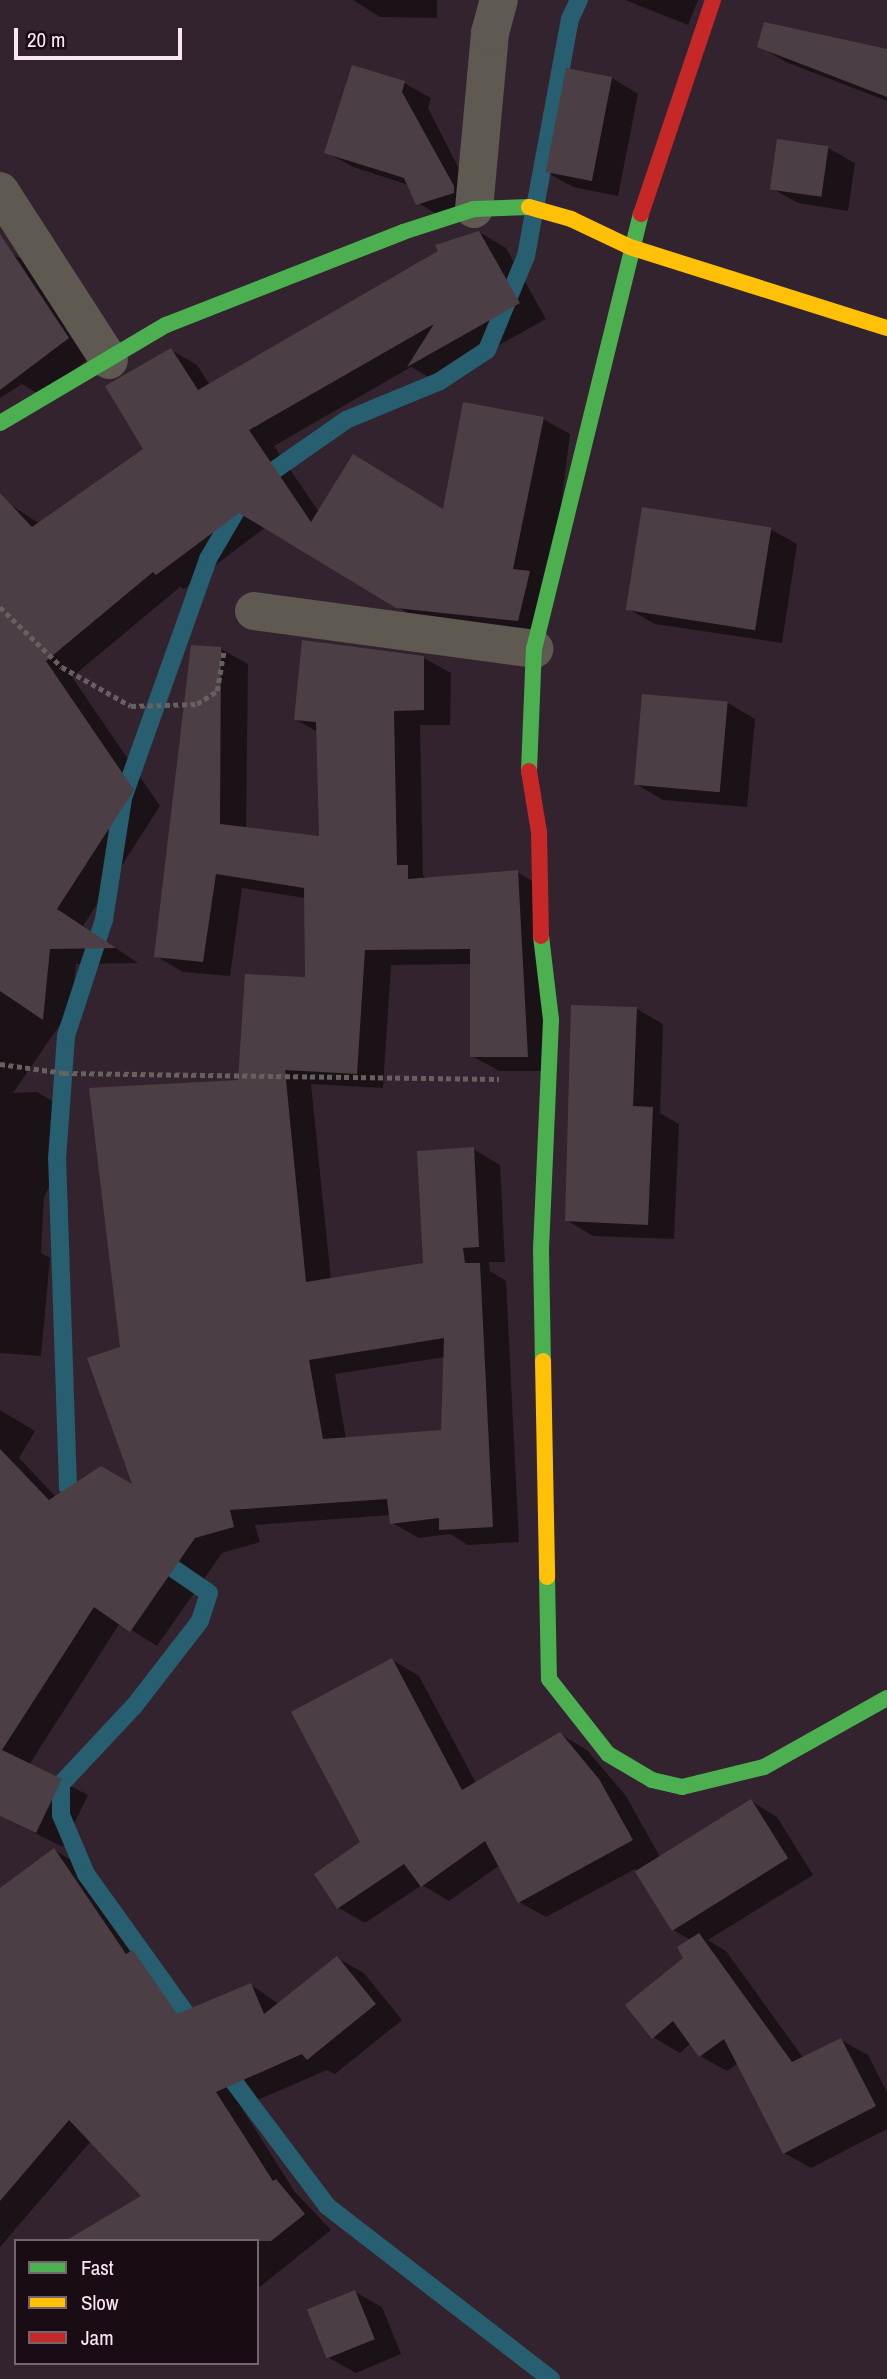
<!DOCTYPE html>
<html>
<head>
<meta charset="utf-8">
<style>
  body { margin:0 }
  #map { position:relative; width:887px; height:2379px; overflow:hidden; background:#33232e; font-family:"Archivo Narrow",sans-serif }
  div>[style] { position:absolute }
  .shadow>* { inset:0; background:#0007 }
  .stream>* { height:18px; margin:-9px; padding:0 9px; transform-origin:9px; border-radius:9px; background:#275e70 }
  .building>* { inset:0; background:#4c3e45; transform-origin:0 0 }
  .path>* { height:4.5px; margin-top:-2.25px; transform-origin:0; background:repeating-linear-gradient(90deg,#66605e 0 5px,transparent 0 8.5px) }
  .street>* { height:38px; margin:-19px; padding:0 19px; transform-origin:19px; border-radius:19px; background:#5e5951 }
  .fast>* { height:16px; margin:-8px; padding:0 8px; transform-origin:8px; border-radius:8px; background:#4caf50 }
  .slow>* { height:16px; margin:-8px; padding:0 8px; transform-origin:8px; border-radius:8px; background:#ffc107 }
  .jam>* { height:16px; margin:-8px; padding:0 8px; transform-origin:8px; border-radius:8px; background:#c62828 }
  span { translate:-50% -50%; white-space:nowrap; text-align:center; line-height:1.15; -webkit-text-stroke:5px #190c14; paint-order:stroke }
  .legend { position:absolute; left:14px; top:2239px; width:245px; height:126px; box-sizing:border-box; background:#190c14; border:2px solid #73646e; margin:0; padding:9px 12px; list-style:none; font-size:21px; color:#fbe7f4 }
  .legend li { display:flex; align-items:center; gap:14px; height:35px }
  .legend b { width:35px; border:2px solid #73646e }
  .scale { position:absolute; left:14px; top:28px; width:168px; height:32px; box-sizing:border-box; border:4px solid #fbe7f4; border-top:0; padding-left:9px; font-size:21px; line-height:24px; white-space:nowrap; color:#fbe7f4; -webkit-text-stroke:5px #190c14; paint-order:stroke }
</style>
</head>
<body>
<div id="map">
  <div class="shadow">
    <div style="clip-path:polygon(353px 0,437px 0,437px 18px,380px 17px)"></div>
    <div style="clip-path:polygon(625px 0,698px 0,688px 25px)"></div>
    <div style="clip-path:polygon(759px 46px,887px 51px,887px 101px,786px 62px)"></div>
    <div style="clip-path:polygon(612px 78px,638px 94px,618px 196px,573px 187px,546px 172px)"></div>
    <div style="clip-path:polygon(404px 83px,431px 98px,428px 108px,479px 208px,445px 219px,418px 203px,409px 185px,353px 167px,326px 152px)"></div>
    <div style="clip-path:polygon(828px 148px,855px 163px,848px 211px,798px 203px,771px 188px)"></div>
    <div style="clip-path:polygon(479px 232px,506px 248px,546px 319px,435px 381px,411px 367px,274px 446px,319px 512px,444px 511px,543px 419px,570px 434px,545px 635px,424px 623px,266px 527px,184px 589px,180px 587px,72px 677px,160px 806px,83px 926px,138px 963px,76px 964px,72px 1007px,13px 1093px,37px 1092px,63px 1107px,57px 1171px,44px 1197px,41px 1253px,50px 1258px,41px 1356px,0 1353px,0 506px,5px 501px,40px 524px,146px 449px,171px 350px,197px 365px,210px 385px)"></div>
    <div style="clip-path:polygon(14px 255px,41px 270px,95px 354px,40px 395px,22px 384px,0 398px,0 264px)"></div>
    <div style="clip-path:polygon(770px 529px,797px 544px,782px 643px,655px 624px,628px 609px)"></div>
    <div style="clip-path:polygon(evenodd,221px 649px,248px 664px,246px 829px,321px 838px,318px 732px,296px 720px,424px 658px,451px 673px,450px 725px,420px 725px,423px 876px,430px 879px,517px 872px,544px 888px,554px 1071px,499px 1071px,472px 1056px,472px 964px,391px 965px,383px 1088px,311px 1084px,331px 1280px,425px 1265px,473px 1149px,500px 1165px,505px 1262px,489px 1262px,490px 1271px,506px 1281px,519px 1542px,468px 1545px,450px 1534px,419px 1538px,392px 1523px,391px 1515px,255px 1525px,260px 1542px,222px 1553px,157px 1646px,120px 1623px,29px 1765px,88px 1795px,63px 1847px,0 1816px,0 1410px,35px 1431px,19px 1458px,56px 1497px,135px 1488px,122px 1348px,240px 1082px,306px 979px,305px 898px,242px 888px,230px 976px,183px 972px,156px 956px,221px 649px,445px 1357px,442px 1432px,346px 1439px,335px 1374px,445px 1357px)"></div>
    <div style="clip-path:polygon(643px 696px,728px 703px,755px 719px,747px 807px,663px 800px,636px 784px)"></div>
    <div style="clip-path:polygon(637px 1009px,663px 1024px,660px 1113px,679px 1124px,674px 1239px,593px 1236px,566px 1220px)"></div>
    <div style="clip-path:polygon(392px 1660px,419px 1676px,476px 1783px,560px 1734px,587px 1750px,626px 1796px,660px 1857px,751px 1801px,777px 1817px,813px 1875px,708px 1940px,726px 1951px,804px 2059px,841px 2040px,868px 2055px,887px 2092px,887px 2129px,811px 2168px,784px 2153px,738px 2063px,727px 2071px,700px 2056px,691px 2043px,680px 2053px,653px 2037px,691px 1940px,673px 1930px,635px 1869px,546px 1917px,519px 1902px,500px 1865px,449px 1901px,422px 1885px,365px 1923px,339px 1908px,362px 1843px)"></div>
    <div style="clip-path:polygon(54px 1850px,80px 1865px,144px 1958px,160px 1967px,190px 2011px,251px 1985px,279px 2004px,337px 1958px,364px 1973px,402px 2020px,335px 2074px,327px 2070px,241px 2107px,295px 2192px,331px 2230px,257px 2289px,257px 2241px,144px 2197px,91px 2141px,0 2247px,0 1890px)"></div>
    <div style="clip-path:polygon(355px 2292px,382px 2307px,401px 2354px,356px 2373px,329px 2358px)"></div>
  </div>
  <div class="stream">
    <div style="left:87px;top:1503px;width:25px;rotate:-140deg"></div>
    <div style="left:68px;top:1487px;width:328px;rotate:-91.9deg"></div>
    <div style="left:57px;top:1159px;width:123px;rotate:-85.8deg"></div>
    <div style="left:66px;top:1036px;width:122px;rotate:-71.9deg"></div>
    <div style="left:104px;top:920px;width:123px;rotate:-81.1deg"></div>
    <div style="left:123px;top:798px;width:254px;rotate:-70.4deg"></div>
    <div style="left:208px;top:559px;width:83px;rotate:-59.7deg"></div>
    <div style="left:250px;top:487px;width:117px;rotate:-34.9deg"></div>
    <div style="left:346px;top:420px;width:102px;rotate:-22.5deg"></div>
    <div style="left:440px;top:381px;width:56px;rotate:-33.4deg"></div>
    <div style="left:487px;top:350px;width:102px;rotate:-67.5deg"></div>
    <div style="left:526px;top:256px;width:241px;rotate:-79.5deg"></div>
    <div style="left:570px;top:19px;width:21px;rotate:-65deg"></div>
    <div style="left:155px;top:1556px;width:65px;rotate:34.4deg"></div>
    <div style="left:209px;top:1593px;width:29px;rotate:108deg"></div>
    <div style="left:200px;top:1621px;width:106px;rotate:127.7deg"></div>
    <div style="left:135px;top:1705px;width:108px;rotate:133.1deg"></div>
    <div style="left:61px;top:1784px;width:31px;rotate:90deg"></div>
    <div style="left:61px;top:1815px;width:64px;rotate:67deg"></div>
    <div style="left:86px;top:1874px;width:191px;rotate:54.4deg"></div>
    <div style="left:222px;top:2066px;width:175px;rotate:53.1deg"></div>
    <div style="left:327px;top:2206px;width:283px;rotate:37.7deg"></div>
  </div>
  <div class="building">
    <div style="clip-path:polygon(764px 22px,887px 49px,887px 97px,757px 47px)"></div>
    <div style="clip-path:polygon(352px 65px,405px 81px,402px 92px,454px 186px,454px 193px,416px 205px,404px 178px,324px 153px)"></div>
    <div style="left:566px;top:68px;width:47px;height:106px;rotate:11deg"></div>
    <div style="left:777px;top:139px;width:52px;height:51px;rotate:8deg"></div>
    <div style="clip-path:polygon(479px 231px,520px 303px,407px 367px,434px 324px,249px 430px,311px 522px,353px 454px,443px 509px,463px 402px,544px 417px,513px 569px,530px 571px,518px 621px,396px 608px,239px 513px,156px 575px,153px 572px,46px 661px,134px 790px,57px 909px,116px 948px,50px 949px,43px 1020px,0 991px,0 493px,32px 527px,143px 449px,105px 386px,171px 348px,198px 390px,438px 251px,435px 245px)"></div>
    <div style="clip-path:polygon(0 234px,69px 338px,0 390px)"></div>
    <div style="left:642px;top:507px;width:131px;height:104px;rotate:9deg"></div>
    <div style="clip-path:polygon(evenodd,302px 640px,424px 656px,424px 710px,394px 711px,397px 865px,408px 865px,408px 879px,518px 870px,528px 1057px,470px 1057px,470px 949px,365px 950px,357px 1074px,285px 1070px,306px 1282px,423px 1263px,417px 1151px,474px 1147px,479px 1247px,463px 1248px,465px 1263px,480px 1263px,493px 1527px,439px 1530px,439px 1518px,390px 1524px,387px 1499px,230px 1510px,234px 1527px,195px 1538px,130px 1632px,94px 1607px,2px 1750px,62px 1779px,36px 1833px,0 1816px,0 1449px,49px 1500px,101px 1466px,132px 1484px,87px 1358px,120px 1347px,89px 1088px,238px 1080px,245px 974px,305px 977px,304px 888px,216px 874px,203px 962px,154px 957px,191px 645px,221px 647px,220px 824px,319px 836px,316px 722px,294px 720px,302px 640px,444px 1338px,441px 1430px,323px 1439px,309px 1360px,444px 1338px)"></div>
    <div style="left:642px;top:694px;width:86px;height:91px;rotate:5deg"></div>
    <div style="clip-path:polygon(571px 1005px,637px 1007px,633px 1106px,653px 1107px,648px 1225px,565px 1221px)"></div>
    <div style="clip-path:polygon(392px 1658px,462px 1790px,560px 1732px,599px 1779px,633px 1840px,518px 1903px,485px 1841px,421px 1887px,404px 1864px,337px 1909px,314px 1874px,360px 1842px,291px 1712px)"></div>
    <div style="left:751px;top:1799px;width:70px;height:137px;rotate:58deg"></div>
    <div style="clip-path:polygon(54px 1848px,126px 1954px,133px 1950px,177px 2014px,251px 1983px,264px 2014px,337px 1956px,376px 2004px,307px 2060px,302px 2054px,216px 2092px,273px 2181px,276px 2179px,305px 2214px,271px 2241px,65px 2241px,141px 2196px,69px 2120px,0 2201px,0 1888px)"></div>
    <div style="clip-path:polygon(699px 1933px,792px 2062px,841px 2038px,876px 2106px,783px 2154px,724px 2039px,699px 2057px,673px 2021px,652px 2039px,625px 2005px,683px 1958px,677px 1947px)"></div>
    <div style="left:355px;top:2290px;width:53px;height:52px;rotate:68deg"></div>
  </div>
  <div class="path">
    <div style="left:0;top:607px;width:86px;rotate:44.1deg"></div>
    <div style="left:62px;top:667px;width:79px;rotate:29.5deg"></div>
    <div style="left:131px;top:706px;width:66px;rotate:-1.7deg"></div>
    <div style="left:197px;top:704px;width:24px;rotate:-33deg"></div>
    <div style="left:217px;top:691px;width:42px;rotate:-80.3deg"></div>
    <div style="left:0;top:1064px;width:65px;rotate:8deg"></div>
    <div style="left:64px;top:1073px;width:435px;rotate:0.8deg"></div>
  </div>
  <div class="street">
    <div style="left:0;top:191px;width:201px;rotate:57.2deg"></div>
    <div style="left:474px;top:209px;width:177px;rotate:-84.8deg"></div>
    <div style="left:490px;top:33px;width:34px;rotate:-75deg"></div>
    <div style="left:254px;top:611px;width:283px;rotate:7.7deg"></div>
  </div>
  <div class="fast">
    <div style="left:0;top:423px;width:193px;rotate:-30.6deg"></div>
    <div style="left:166px;top:325px;width:255px;rotate:-21.4deg"></div>
    <div style="left:403px;top:232px;width:75px;rotate:-17.9deg"></div>
    <div style="left:474px;top:209px;width:55px;rotate:-2.1deg"></div>
    <div style="left:529px;top:771px;width:122px;rotate:-87.7deg"></div>
    <div style="left:534px;top:649px;width:448px;rotate:-76.2deg"></div>
    <div style="left:541px;top:936px;width:85px;rotate:83.2deg"></div>
    <div style="left:551px;top:1020px;width:230px;rotate:92.5deg"></div>
    <div style="left:541px;top:1250px;width:111px;rotate:89deg"></div>
    <div style="left:547px;top:1577px;width:102px;rotate:88.9deg"></div>
    <div style="left:549px;top:1679px;width:95px;rotate:51.8deg"></div>
    <div style="left:608px;top:1754px;width:51px;rotate:30.6deg"></div>
    <div style="left:652px;top:1780px;width:31px;rotate:13deg"></div>
    <div style="left:682px;top:1787px;width:84px;rotate:-13.7deg"></div>
    <div style="left:764px;top:1767px;width:141px;rotate:-29.3deg"></div>
  </div>
  <div class="slow">
    <div style="left:529px;top:207px;width:44px;rotate:15.9deg"></div>
    <div style="left:571px;top:219px;width:65px;rotate:25.4deg"></div>
    <div style="left:630px;top:247px;width:269px;rotate:17.5deg"></div>
    <div style="left:543px;top:1361px;width:216px;rotate:88.9deg"></div>
  </div>
  <div class="jam">
    <div style="left:641px;top:214px;width:226px;rotate:-71.4deg"></div>
    <div style="left:529px;top:771px;width:62px;rotate:80.7deg"></div>
    <div style="left:539px;top:832px;width:104px;rotate:88.9deg"></div>
  </div>
  <ul class="legend">
  <li><b style="height:9px;background:#4caf50"></b>Fast</li>
  <li><b style="height:9px;background:#ffc107"></b>Slow</li>
  <li><b style="height:9px;background:#c62828"></b>Jam</li>
  </ul>
  <div class="scale">20 m</div>
</div>
</body>
</html>
